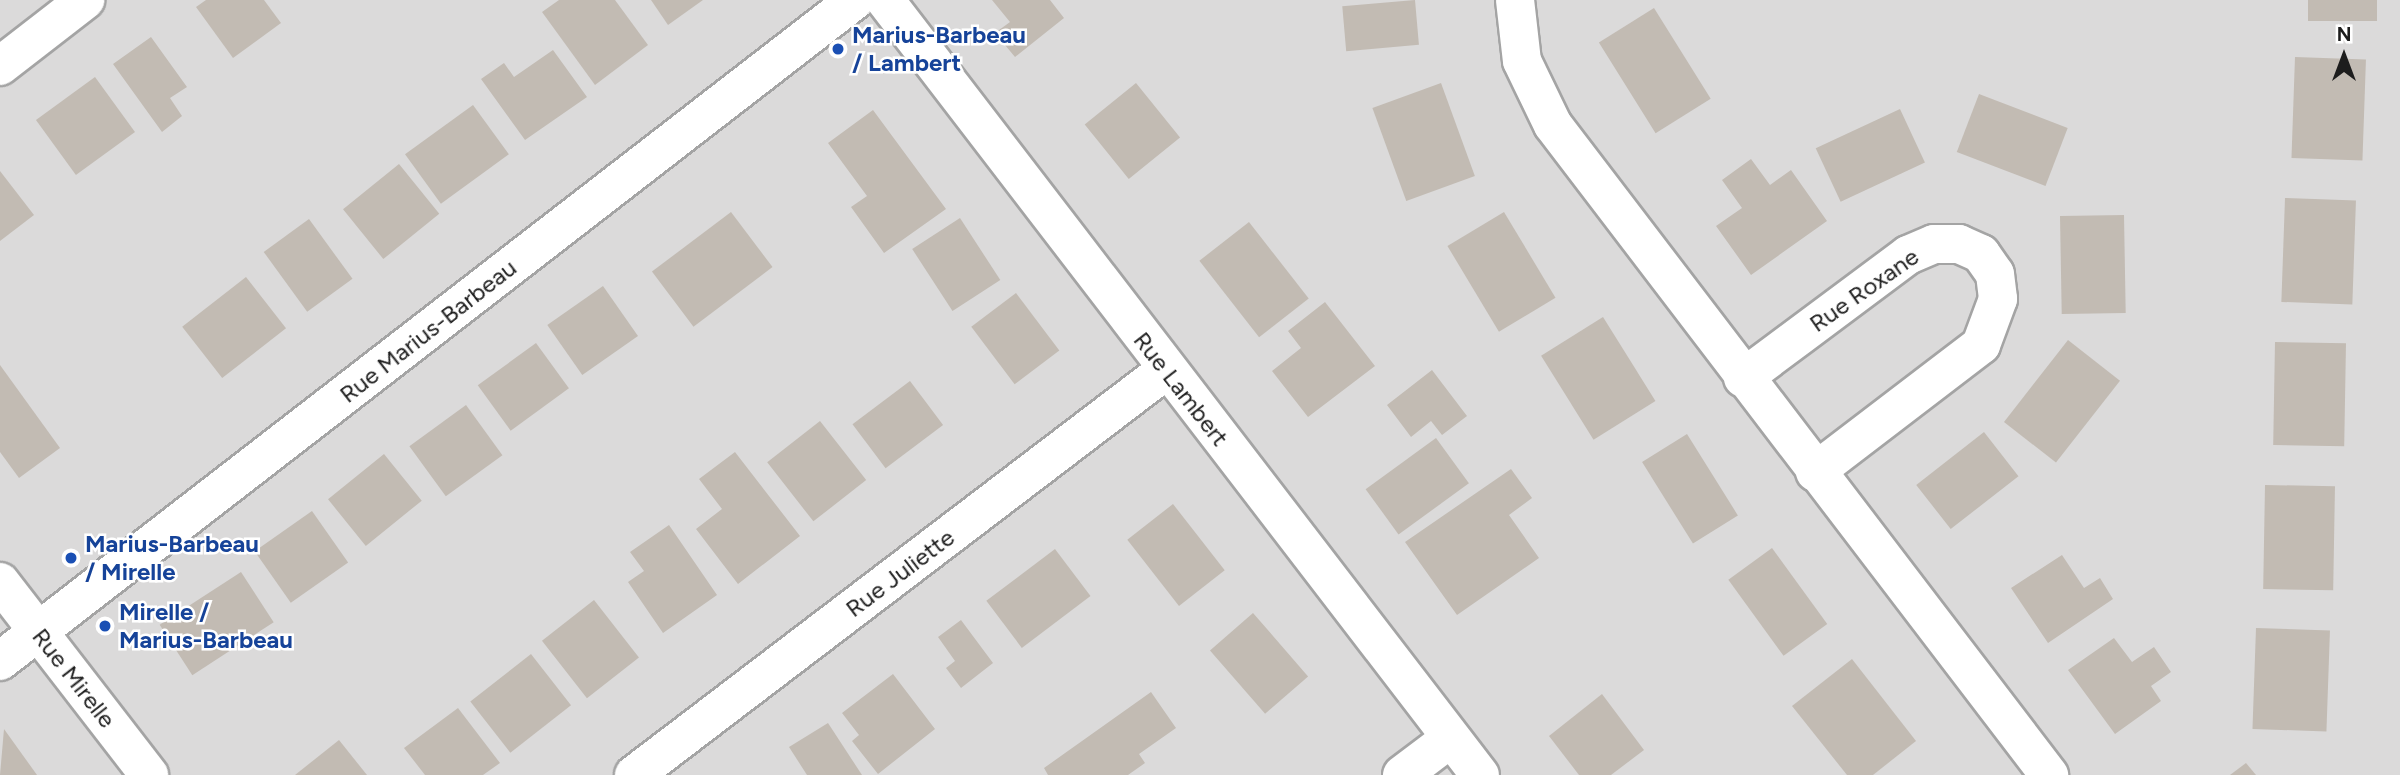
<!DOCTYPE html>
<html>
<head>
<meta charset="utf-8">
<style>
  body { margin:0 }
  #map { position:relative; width:2400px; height:775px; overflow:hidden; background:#eeebe3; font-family:Figtree,sans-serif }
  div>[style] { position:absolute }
  .residential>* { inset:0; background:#dbdada; transform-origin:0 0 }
  .building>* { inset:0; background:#c2bbb3; transform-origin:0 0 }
  .roads { filter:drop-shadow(2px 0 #a4a4a4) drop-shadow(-2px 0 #a4a4a4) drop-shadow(0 2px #a4a4a4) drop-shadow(0 -2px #a4a4a4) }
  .minor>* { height:38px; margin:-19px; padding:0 19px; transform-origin:19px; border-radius:19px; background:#fff }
  .dots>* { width:19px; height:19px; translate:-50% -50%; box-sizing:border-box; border:4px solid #fff; border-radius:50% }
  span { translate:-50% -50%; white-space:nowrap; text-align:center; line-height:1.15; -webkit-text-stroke:5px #fff; paint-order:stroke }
  .transit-label { font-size:24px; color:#164399; font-weight:700 }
  .left { translate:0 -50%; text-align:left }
  .street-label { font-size:24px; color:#1d1d1d }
  .north { position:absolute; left:2309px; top:21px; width:70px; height:70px; -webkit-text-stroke:5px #fff; paint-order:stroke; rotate:0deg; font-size:19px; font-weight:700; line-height:28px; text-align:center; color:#1d1d1d }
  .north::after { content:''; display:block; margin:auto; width:24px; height:32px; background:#1d1d1d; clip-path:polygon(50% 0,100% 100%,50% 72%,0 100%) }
</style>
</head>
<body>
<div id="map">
  <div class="residential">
    <div style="left:0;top:0;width:2400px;height:775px"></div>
  </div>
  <div class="building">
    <div style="clip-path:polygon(206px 0,264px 0,281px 23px,233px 58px,196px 7px)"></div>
    <div style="clip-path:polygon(559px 0,615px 0,648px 45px,595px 85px,542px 12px)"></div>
    <div style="clip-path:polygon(651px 0,703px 0,668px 25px)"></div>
    <div style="clip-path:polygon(992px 0,1050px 0,1064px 18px,1015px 57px,995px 33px,1010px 22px)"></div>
    <div style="left:1415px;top:0;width:45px;height:73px;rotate:85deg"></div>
    <div style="left:2308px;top:0;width:69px;height:21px"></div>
    <div style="left:1654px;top:8px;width:107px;height:65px;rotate:58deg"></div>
    <div style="clip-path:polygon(151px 37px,187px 87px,170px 98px,182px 116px,162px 132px,113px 64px)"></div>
    <div style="clip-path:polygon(553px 50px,587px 97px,525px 140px,481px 79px,504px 63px,514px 77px)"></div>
    <div style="left:2295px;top:57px;width:71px;height:101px;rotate:2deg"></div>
    <div style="left:95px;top:77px;width:68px;height:73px;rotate:54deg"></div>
    <div style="left:1136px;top:83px;width:70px;height:66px;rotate:51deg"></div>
    <div style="left:1441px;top:83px;width:99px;height:73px;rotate:70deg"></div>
    <div style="left:1979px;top:94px;width:95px;height:62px;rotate:21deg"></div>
    <div style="left:473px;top:105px;width:61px;height:84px;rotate:54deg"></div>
    <div style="left:1900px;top:109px;width:59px;height:93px;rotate:65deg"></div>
    <div style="clip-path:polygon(873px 110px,946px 209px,884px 253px,851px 207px,867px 196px,828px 143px)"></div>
    <div style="clip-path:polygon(1751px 159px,1770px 185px,1791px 170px,1827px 221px,1751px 275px,1716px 226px,1742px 208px,1722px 180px)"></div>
    <div style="left:399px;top:164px;width:64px;height:72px;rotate:51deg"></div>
    <div style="clip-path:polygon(0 171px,34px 215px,0 241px)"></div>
    <div style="left:2285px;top:198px;width:71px;height:104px;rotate:2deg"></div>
    <div style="left:731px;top:212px;width:69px;height:99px;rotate:53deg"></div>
    <div style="left:1504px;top:212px;width:100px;height:66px;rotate:59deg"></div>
    <div style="left:2124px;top:215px;width:98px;height:64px;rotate:89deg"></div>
    <div style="left:960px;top:218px;width:74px;height:57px;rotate:57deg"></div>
    <div style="left:309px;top:219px;width:74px;height:56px;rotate:54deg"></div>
    <div style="left:1249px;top:222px;width:97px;height:63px;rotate:52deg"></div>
    <div style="left:246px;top:277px;width:65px;height:81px;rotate:52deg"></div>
    <div style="left:603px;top:286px;width:61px;height:68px;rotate:55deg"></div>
    <div style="left:1016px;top:293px;width:72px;height:56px;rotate:53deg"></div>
    <div style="clip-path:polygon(1325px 302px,1375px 366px,1308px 417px,1272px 371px,1301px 348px,1288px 331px)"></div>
    <div style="left:1603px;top:317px;width:99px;height:73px;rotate:58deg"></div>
    <div style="left:2068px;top:340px;width:66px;height:104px;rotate:38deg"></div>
    <div style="left:2275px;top:342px;width:71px;height:103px;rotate:1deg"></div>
    <div style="left:536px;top:343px;width:56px;height:72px;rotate:54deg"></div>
    <div style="clip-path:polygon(0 365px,60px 448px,19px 478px,0 452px)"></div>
    <div style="clip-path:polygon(1432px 370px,1467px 416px,1442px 435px,1431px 421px,1411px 437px,1387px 405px)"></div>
    <div style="left:910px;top:381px;width:55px;height:72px;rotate:53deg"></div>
    <div style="left:466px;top:405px;width:62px;height:70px;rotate:54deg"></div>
    <div style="left:820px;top:421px;width:75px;height:67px;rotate:52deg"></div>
    <div style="left:1984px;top:432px;width:56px;height:86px;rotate:52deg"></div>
    <div style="left:1687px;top:434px;width:96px;height:53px;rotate:58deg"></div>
    <div style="left:1436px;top:438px;width:56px;height:87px;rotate:54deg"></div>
    <div style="clip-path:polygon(735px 452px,800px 536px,738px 584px,696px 529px,722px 509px,699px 479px)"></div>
    <div style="left:384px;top:454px;width:60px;height:72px;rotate:51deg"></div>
    <div style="clip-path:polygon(1511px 469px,1532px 498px,1509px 515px,1539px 558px,1457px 615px,1405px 542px)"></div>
    <div style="left:2265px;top:485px;width:70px;height:104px;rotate:1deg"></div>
    <div style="left:1173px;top:504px;width:84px;height:58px;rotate:52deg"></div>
    <div style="left:312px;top:511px;width:63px;height:70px;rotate:55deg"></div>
    <div style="clip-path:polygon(669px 525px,717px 595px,663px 633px,628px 582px,644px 571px,630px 552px)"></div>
    <div style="left:1772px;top:548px;width:94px;height:54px;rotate:54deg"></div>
    <div style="left:1055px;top:549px;width:59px;height:86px;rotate:53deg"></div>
    <div style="clip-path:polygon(2062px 555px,2084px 588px,2100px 578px,2113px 599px,2048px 643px,2011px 588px)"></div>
    <div style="left:241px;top:572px;width:60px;height:97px;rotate:57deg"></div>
    <div style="left:594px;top:600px;width:73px;height:66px;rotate:52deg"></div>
    <div style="left:1253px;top:613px;width:84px;height:57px;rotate:49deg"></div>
    <div style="clip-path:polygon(961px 620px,993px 663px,961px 688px,946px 668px,955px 661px,938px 637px)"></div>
    <div style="left:2256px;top:628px;width:74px;height:101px;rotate:2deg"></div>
    <div style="clip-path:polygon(2114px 638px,2132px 662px,2154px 647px,2171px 672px,2151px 686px,2161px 701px,2115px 734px,2068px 670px)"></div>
    <div style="left:531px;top:654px;width:65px;height:77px;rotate:52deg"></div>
    <div style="clip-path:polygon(1852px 659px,1916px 741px,1873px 775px,1847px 775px,1792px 706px)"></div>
    <div style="clip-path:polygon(893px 674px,935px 729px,878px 774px,852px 741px,859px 735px,842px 713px)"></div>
    <div style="clip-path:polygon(1151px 692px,1176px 728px,1139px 754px,1145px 763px,1128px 775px,1048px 775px,1044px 768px)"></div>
    <div style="clip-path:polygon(1602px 694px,1644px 750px,1611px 775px,1579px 775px,1549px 736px)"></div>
    <div style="clip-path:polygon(458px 708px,500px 763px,483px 775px,425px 775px,404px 748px)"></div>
    <div style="clip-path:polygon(828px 723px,862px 775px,807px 775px,789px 747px)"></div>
    <div style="clip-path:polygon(4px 729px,37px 775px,0 775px)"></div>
    <div style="clip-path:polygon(339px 740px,367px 775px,295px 775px)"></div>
    <div style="clip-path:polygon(2246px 763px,2256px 775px,2230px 775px)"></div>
  </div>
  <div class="roads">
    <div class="minor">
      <div style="left:885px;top:0;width:977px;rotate:52.49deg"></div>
      <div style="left:1515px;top:0;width:61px;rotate:83.5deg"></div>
      <div style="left:1522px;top:61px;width:71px;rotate:64.2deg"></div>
      <div style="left:1553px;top:125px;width:818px;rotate:52.65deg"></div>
      <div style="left:0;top:66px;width:108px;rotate:-37.8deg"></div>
      <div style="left:1743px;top:378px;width:206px;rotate:-36.7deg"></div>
      <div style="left:1908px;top:255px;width:28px;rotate:-23deg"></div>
      <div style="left:1934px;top:244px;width:25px"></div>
      <div style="left:1959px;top:244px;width:24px;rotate:24deg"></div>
      <div style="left:1981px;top:254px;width:24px;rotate:55deg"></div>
      <div style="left:1995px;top:274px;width:25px;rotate:83deg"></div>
      <div style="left:1998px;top:299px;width:49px;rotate:110.3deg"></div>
      <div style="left:1981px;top:345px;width:209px;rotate:142.6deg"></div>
      <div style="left:0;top:582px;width:244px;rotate:52.3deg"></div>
      <div style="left:0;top:661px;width:1081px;rotate:-37.71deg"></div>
      <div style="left:634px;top:775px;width:669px;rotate:-37.28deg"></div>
      <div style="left:1402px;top:775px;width:61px;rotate:-37.1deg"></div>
    </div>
  </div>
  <div class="dots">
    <div style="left:838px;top:49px;background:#1a4fb4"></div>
    <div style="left:71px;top:558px;background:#1a4fb4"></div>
    <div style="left:105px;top:626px;background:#1a4fb4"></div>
  </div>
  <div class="transit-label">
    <span class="left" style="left:852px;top:49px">Marius-Barbeau<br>/ Lambert</span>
    <span class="left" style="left:85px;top:558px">Marius-Barbeau<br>/ Mirelle</span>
    <span class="left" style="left:119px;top:626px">Mirelle /<br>Marius-Barbeau</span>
  </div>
  <div class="street-label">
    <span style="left:1864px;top:290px;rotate:-35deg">Rue Roxane</span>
    <span style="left:428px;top:331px;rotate:-38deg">Rue Marius-Barbeau</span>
    <span style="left:1181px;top:389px;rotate:52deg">Rue Lambert</span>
    <span style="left:900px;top:573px;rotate:-37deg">Rue Juliette</span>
    <span style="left:74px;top:678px;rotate:52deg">Rue Mirelle</span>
  </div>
  <div class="north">N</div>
</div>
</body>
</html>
